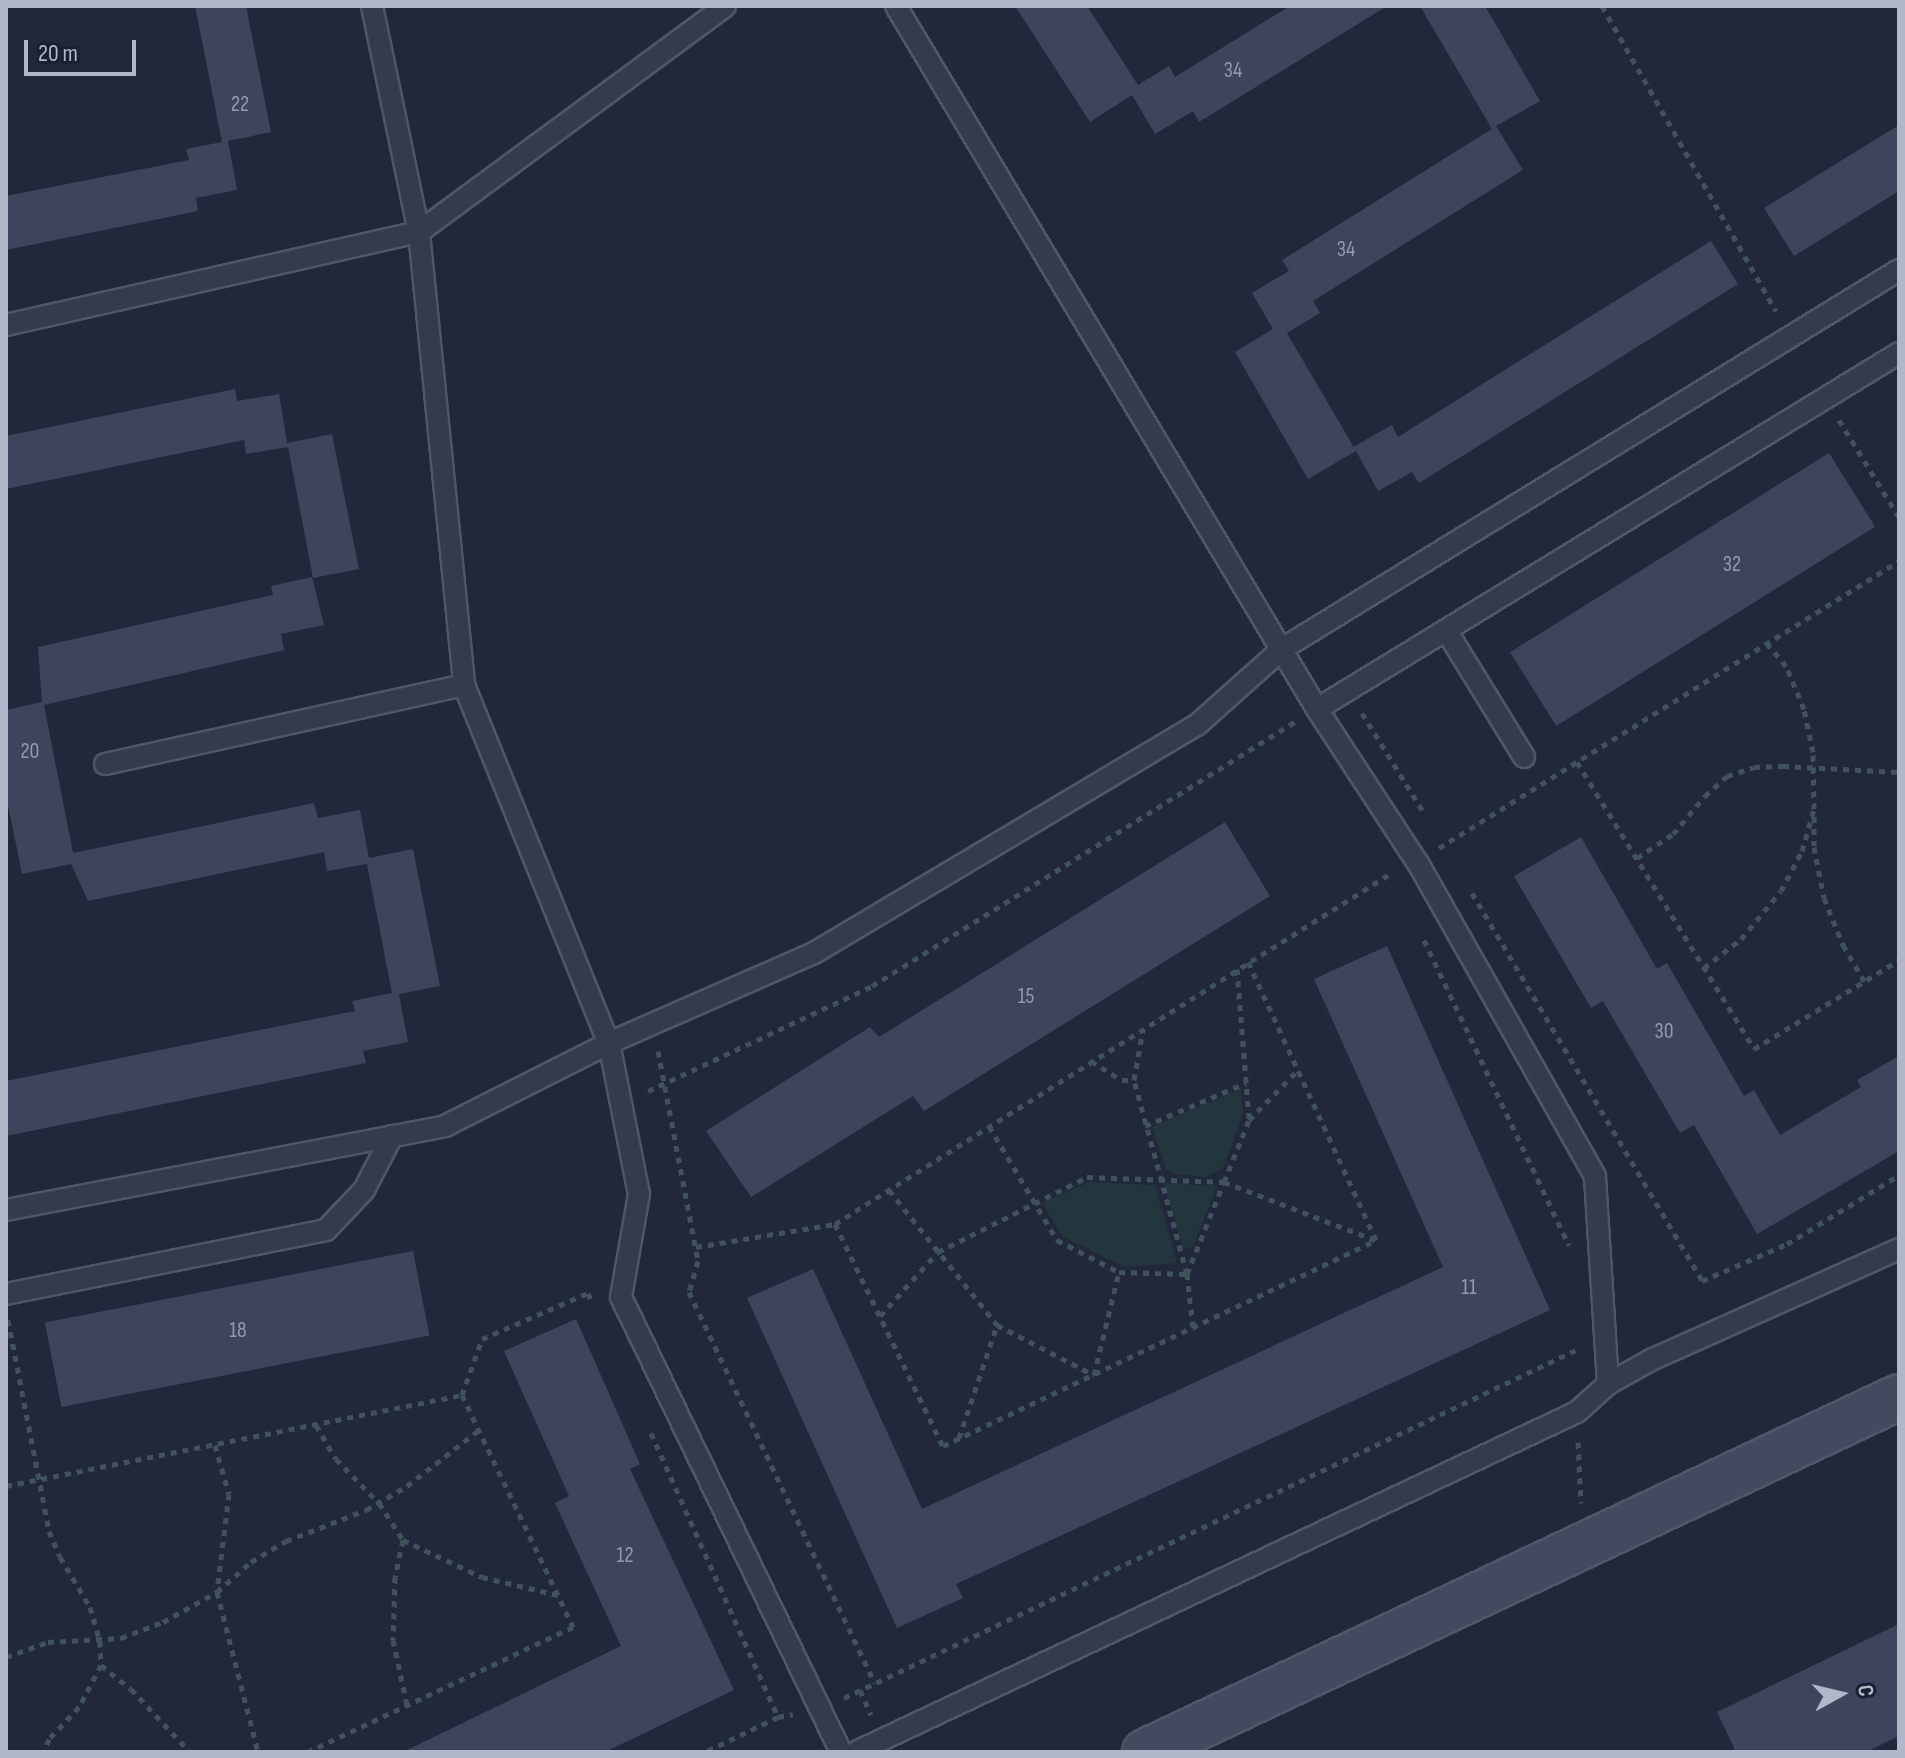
<!DOCTYPE html>
<html>
<head>
<meta charset="utf-8">
<style>
  body { margin:0 }
  #map { position:relative; width:1905px; height:1758px; overflow:hidden; background:#22283c; font-family:"Sofia Sans Condensed",sans-serif }
  div>[style] { position:absolute }
  .green>* { inset:0; background:#24363d }
  .building>* { inset:0; background:#3d445c; transform-origin:0 0 }
  .path>* { height:5px; margin-top:-2.5px; transform-origin:0; background:repeating-linear-gradient(90deg,#41535a 0 6px,transparent 0 12px) }
  .roads { filter:drop-shadow(2px 0 #515667) drop-shadow(-2px 0 #515667) drop-shadow(0 2px #515667) drop-shadow(0 -2px #515667) }
  .lane>* { height:20px; margin:-10px; padding:0 10px; transform-origin:10px; border-radius:10px; background:#353b4c }
  .secondary>* { height:44px; margin:-22px; padding:0 22px; transform-origin:22px; border-radius:22px; background:#43495f }
  span { translate:-50% -50%; white-space:nowrap; text-align:center; line-height:1.15; -webkit-text-stroke:6px #1b2031; paint-order:stroke }
  .number-label { font-size:22px; color:#949aad }
  .number-label span { -webkit-text-stroke-width:0 }
  .frame { position:absolute; inset:0; border:8px solid #b1b6c8; pointer-events:none }
  .north { position:absolute; left:1801px; top:1654px; width:80px; height:80px; -webkit-text-stroke:6px #1b2031; paint-order:stroke; rotate:82deg; font-size:22px; font-weight:700; line-height:32px; text-align:center; color:#b1b6c8 }
  .north::after { content:''; display:block; margin:auto; width:28px; height:36px; background:#b1b6c8; clip-path:polygon(50% 0,100% 100%,50% 72%,0 100%) }
  .scale { position:absolute; left:24px; top:40px; width:112px; height:36px; box-sizing:border-box; border:4px solid #b1b6c8; border-top:0; padding-left:10px; font-size:24px; line-height:28px; white-space:nowrap; color:#b1b6c8; -webkit-text-stroke:6px #1b2031; paint-order:stroke }
</style>
</head>
<body>
<div id="map">
  <div class="green">
    <div style="clip-path:polygon(1241px 1089px,1243px 1114px,1223px 1168px,1206px 1177px,1174px 1174px,1166px 1169px,1152px 1127px)"></div>
    <div style="clip-path:polygon(1089px 1182px,1155px 1185px,1177px 1263px,1125px 1267px,1063px 1237px,1042px 1203px)"></div>
    <div style="clip-path:polygon(1164px 1183px,1217px 1186px,1193px 1247px,1183px 1248px)"></div>
  </div>
  <div class="building">
    <div style="clip-path:polygon(195px 6px,246px 6px,271px 132px,228px 141px,237px 190px,196px 198px,198px 211px,6px 250px,6px 196px,189px 160px,186px 149px,222px 142px)"></div>
    <div style="clip-path:polygon(1015px 6px,1087px 6px,1138px 85px,1169px 66px,1175px 77px,1290px 6px,1387px 6px,1199px 122px,1193px 111px,1155px 134px,1132px 95px,1090px 122px)"></div>
    <div style="clip-path:polygon(1420px 6px,1485px 6px,1540px 101px,1496px 126px,1523px 170px,1313px 301px,1320px 313px,1287px 333px,1356px 451px,1353px 447px,1392px 425px,1398px 437px,1711px 241px,1738px 284px,1419px 483px,1412px 472px,1378px 491px,1356px 451px,1308px 479px,1235px 352px,1273px 329px,1252px 293px,1289px 271px,1282px 260px,1495px 127px,1492px 129px)"></div>
    <div style="clip-path:polygon(1899px 125px,1899px 191px,1794px 256px,1764px 208px)"></div>
    <div style="clip-path:polygon(235px 389px,237px 401px,279px 394px,287px 443px,332px 434px,359px 569px,313px 578px,288px 447px,246px 454px,244px 440px,6px 489px,6px 436px)"></div>
    <div style="left:1829px;top:453px;width:87px;height:376px;rotate:58deg"></div>
    <div style="clip-path:polygon(312px 577px,324px 625px,281px 634px,284px 650px,44px 705px,73px 853px,314px 803px,318px 818px,360px 810px,369px 858px,413px 849px,440px 986px,399px 994px,408px 1042px,363px 1051px,366px 1063px,6px 1136px,6px 1081px,355px 1011px,352px 1001px,392px 993px,367px 864px,327px 871px,324px 852px,88px 901px,71px 864px,22px 874px,6px 795px,6px 710px,42px 702px,38px 647px,273px 595px,271px 586px)"></div>
    <div style="clip-path:polygon(1225px 822px,1270px 896px,924px 1111px,913px 1096px,751px 1197px,706px 1131px,870px 1027px,879px 1037px)"></div>
    <div style="clip-path:polygon(1581px 837px,1657px 969px,1667px 963px,1744px 1096px,1754px 1090px,1780px 1135px,1861px 1087px,1857px 1080px,1899px 1056px,1899px 1151px,1757px 1234px,1694px 1125px,1680px 1133px,1603px 1001px,1591px 1008px,1514px 876px)"></div>
    <div style="clip-path:polygon(1387px 946px,1550px 1310px,956px 1584px,963px 1598px,897px 1628px,747px 1298px,813px 1269px,922px 1509px,1443px 1267px,1314px 979px)"></div>
    <div style="left:413px;top:1251px;width:86px;height:375px;rotate:79deg"></div>
    <div style="clip-path:polygon(576px 1319px,640px 1464px,630px 1469px,734px 1690px,605px 1752px,403px 1752px,621px 1646px,555px 1503px,569px 1496px,504px 1351px)"></div>
    <div style="clip-path:polygon(1899px 1624px,1899px 1736px,1866px 1752px,1736px 1752px,1717px 1712px)"></div>
  </div>
  <div class="path">
    <div style="left:1602px;top:6px;width:351px;rotate:60.3deg"></div>
    <div style="left:1839px;top:420px;width:114px;rotate:58.3deg"></div>
    <div style="left:1362px;top:713px;width:118px;rotate:58.2deg"></div>
    <div style="left:1577px;top:762px;width:337px;rotate:58.3deg"></div>
    <div style="left:1754px;top:1049px;width:170px;rotate:-31.5deg"></div>
    <div style="left:1814px;top:816px;width:31px;rotate:90deg"></div>
    <div style="left:1814px;top:847px;width:52px;rotate:78.9deg"></div>
    <div style="left:1824px;top:898px;width:51px;rotate:68deg"></div>
    <div style="left:1843px;top:945px;width:42px;rotate:59.7deg"></div>
    <div style="left:1439px;top:848px;width:542px;rotate:-31.96deg"></div>
    <div style="left:1637px;top:858px;width:43px;rotate:-33.7deg"></div>
    <div style="left:1673px;top:834px;width:50px;rotate:-49.9deg"></div>
    <div style="left:1705px;top:796px;width:30px;rotate:-42deg"></div>
    <div style="left:1727px;top:776px;width:28px;rotate:-18deg"></div>
    <div style="left:1754px;top:767px;width:29px;rotate:-2deg"></div>
    <div style="left:1783px;top:766px;width:116px;rotate:3deg"></div>
    <div style="left:1472px;top:893px;width:451px;rotate:59.3deg"></div>
    <div style="left:1702px;top:1281px;width:93px;rotate:-23.5deg"></div>
    <div style="left:1787px;top:1244px;width:132px;rotate:-31.6deg"></div>
    <div style="left:1424px;top:940px;width:338px;rotate:64.6deg"></div>
    <div style="left:1704px;top:968px;width:47px;rotate:-38.1deg"></div>
    <div style="left:1741px;top:939px;width:62px;rotate:-50.2deg"></div>
    <div style="left:1781px;top:891px;width:45px;rotate:-62.3deg"></div>
    <div style="left:1802px;top:851px;width:44px;rotate:-74.1deg"></div>
    <div style="left:1814px;top:809px;width:57px;rotate:-91deg"></div>
    <div style="left:1813px;top:752px;width:44px;rotate:-101.8deg"></div>
    <div style="left:1804px;top:709px;width:47px;rotate:-112.7deg"></div>
    <div style="left:1786px;top:666px;width:30px;rotate:-130deg"></div>
    <div style="left:1237px;top:969px;width:150px;rotate:85.4deg"></div>
    <div style="left:658px;top:1051px;width:214px;rotate:79.2deg"></div>
    <div style="left:698px;top:1261px;width:32px;rotate:106deg"></div>
    <div style="left:689px;top:1292px;width:433px;rotate:64.6deg"></div>
    <div style="left:1091px;top:1061px;width:36px;rotate:32deg"></div>
    <div style="left:1122px;top:1080px;width:12px"></div>
    <div style="left:648px;top:1091px;width:247px;rotate:-25.1deg"></div>
    <div style="left:872px;top:986px;width:499px;rotate:-32deg"></div>
    <div style="left:989px;top:1126px;width:133px;rotate:59.2deg"></div>
    <div style="left:1057px;top:1240px;width:70px;rotate:27.3deg"></div>
    <div style="left:1119px;top:1272px;width:68px;rotate:1.7deg"></div>
    <div style="left:1187px;top:1274px;width:201px;rotate:-105.3deg"></div>
    <div style="left:1134px;top:1080px;width:52px;rotate:-80deg"></div>
    <div style="left:1145px;top:1126px;width:110px;rotate:-23.1deg"></div>
    <div style="left:889px;top:1190px;width:173px;rotate:51.3deg"></div>
    <div style="left:997px;top:1325px;width:109px;rotate:27.3deg"></div>
    <div style="left:1094px;top:1375px;width:106px;rotate:-76.4deg"></div>
    <div style="left:835px;top:1224px;width:247px;rotate:64.1deg"></div>
    <div style="left:943px;top:1446px;width:480px;rotate:-25.4deg"></div>
    <div style="left:1376px;top:1240px;width:306px;rotate:-114.7deg"></div>
    <div style="left:696px;top:1247px;width:141px;rotate:-9.4deg"></div>
    <div style="left:835px;top:1224px;width:658px;rotate:-32.26deg"></div>
    <div style="left:880px;top:1316px;width:86px;rotate:-47.8deg"></div>
    <div style="left:938px;top:1252px;width:167px;rotate:-26.7deg"></div>
    <div style="left:1087px;top:1177px;width:137px;rotate:2.1deg"></div>
    <div style="left:1224px;top:1182px;width:162px;rotate:21deg"></div>
    <div style="left:8px;top:1320px;width:215px;rotate:79deg"></div>
    <div style="left:49px;top:1531px;width:28px;rotate:67deg"></div>
    <div style="left:60px;top:1557px;width:58px;rotate:59deg"></div>
    <div style="left:90px;top:1607px;width:35px;rotate:74deg"></div>
    <div style="left:100px;top:1641px;width:24px;rotate:88deg"></div>
    <div style="left:101px;top:1665px;width:47px;rotate:117.6deg"></div>
    <div style="left:79px;top:1707px;width:44px;rotate:133.2deg"></div>
    <div style="left:49px;top:1739px;width:14px;rotate:111deg"></div>
    <div style="left:1193px;top:1327px;width:53px;rotate:-96.5deg"></div>
    <div style="left:1187px;top:1274px;width:99px;rotate:-68.1deg"></div>
    <div style="left:1224px;top:1182px;width:67px;rotate:-68deg"></div>
    <div style="left:1249px;top:1120px;width:70px;rotate:-45.6deg"></div>
    <div style="left:462px;top:1395px;width:59px;rotate:-70.3deg"></div>
    <div style="left:482px;top:1339px;width:116px;rotate:-23.5deg"></div>
    <div style="left:588px;top:1293px;width:8px;rotate:67deg"></div>
    <div style="left:316px;top:1425px;width:39px;rotate:60deg"></div>
    <div style="left:336px;top:1459px;width:62px;rotate:45.7deg"></div>
    <div style="left:379px;top:1503px;width:44px;rotate:57deg"></div>
    <div style="left:403px;top:1540px;width:87px;rotate:25.1deg"></div>
    <div style="left:482px;top:1577px;width:78px;rotate:13.3deg"></div>
    <div style="left:651px;top:1433px;width:311px;rotate:65.9deg"></div>
    <div style="left:778px;top:1717px;width:81px;rotate:154.4deg"></div>
    <div style="left:959px;top:1438px;width:119px;rotate:-71.4deg"></div>
    <div style="left:1578px;top:1442px;width:61px;rotate:87.2deg"></div>
    <div style="left:215px;top:1445px;width:51px;rotate:74.1deg"></div>
    <div style="left:229px;top:1494px;width:99px;rotate:97deg"></div>
    <div style="left:217px;top:1592px;width:165px;rotate:75.6deg"></div>
    <div style="left:6px;top:1486px;width:465px;rotate:-11.3deg"></div>
    <div style="left:462px;top:1395px;width:257px;rotate:64.4deg"></div>
    <div style="left:573px;top:1627px;width:294px;rotate:154.8deg"></div>
    <div style="left:403px;top:1540px;width:38px;rotate:102deg"></div>
    <div style="left:395px;top:1577px;width:63px;rotate:91.8deg"></div>
    <div style="left:393px;top:1640px;width:66px;rotate:77.8deg"></div>
    <div style="left:6px;top:1657px;width:45px;rotate:-19.7deg"></div>
    <div style="left:48px;top:1642px;width:73px;rotate:-3.1deg"></div>
    <div style="left:121px;top:1638px;width:45px;rotate:-20.9deg"></div>
    <div style="left:163px;top:1622px;width:62px;rotate:-29.1deg"></div>
    <div style="left:217px;top:1592px;width:45px;rotate:-41.4deg"></div>
    <div style="left:251px;top:1562px;width:41px;rotate:-31deg"></div>
    <div style="left:286px;top:1541px;width:86px;rotate:-21.2deg"></div>
    <div style="left:366px;top:1510px;width:48px;rotate:-30.3deg"></div>
    <div style="left:407px;top:1486px;width:91px;rotate:-37.9deg"></div>
    <div style="left:101px;top:1665px;width:38px;rotate:39deg"></div>
    <div style="left:131px;top:1689px;width:86px;rotate:46.9deg"></div>
    <div style="left:860px;top:1690px;width:27px;rotate:66deg"></div>
    <div style="left:844px;top:1698px;width:811px;rotate:-25.43deg"></div>
    <div style="left:778px;top:1717px;width:15px;rotate:-11deg"></div>
  </div>
  <div class="roads">
    <div class="lane">
      <div style="left:372px;top:6px;width:231px;rotate:78.3deg"></div>
      <div style="left:419px;top:232px;width:455px;rotate:84.3deg"></div>
      <div style="left:464px;top:685px;width:386px;rotate:68deg"></div>
      <div style="left:609px;top:1043px;width:224px;rotate:-23.7deg"></div>
      <div style="left:814px;top:953px;width:446px;rotate:-30.8deg"></div>
      <div style="left:1197px;top:725px;width:114px;rotate:-41.8deg"></div>
      <div style="left:1282px;top:649px;width:724px;rotate:-31.56deg"></div>
      <div style="left:6px;top:325px;width:423px;rotate:-12.7deg"></div>
      <div style="left:419px;top:232px;width:380px;rotate:-36.4deg"></div>
      <div style="left:1446px;top:630px;width:149px;rotate:58.4deg"></div>
      <div style="left:1317px;top:709px;width:682px;rotate:-31.45deg"></div>
      <div style="left:105px;top:764px;width:368px;rotate:-12.4deg"></div>
      <div style="left:6px;top:1210px;width:447px;rotate:-10.8deg"></div>
      <div style="left:445px;top:1126px;width:184px;rotate:-26.8deg"></div>
      <div style="left:609px;top:1043px;width:154px;rotate:78.8deg"></div>
      <div style="left:639px;top:1194px;width:105px;rotate:99.9deg"></div>
      <div style="left:621px;top:1297px;width:505px;rotate:64.2deg"></div>
      <div style="left:6px;top:1294px;width:326px;rotate:-11.3deg"></div>
      <div style="left:326px;top:1230px;width:55px;rotate:-46.5deg"></div>
      <div style="left:364px;top:1190px;width:61px;rotate:-62.6deg"></div>
      <div style="left:1608px;top:1384px;width:51px;rotate:-29.1deg"></div>
      <div style="left:1653px;top:1359px;width:269px;rotate:-24.1deg"></div>
      <div style="left:856px;top:1752px;width:797px;rotate:-25.25deg"></div>
      <div style="left:1577px;top:1412px;width:42px;rotate:-42.1deg"></div>
      <div style="left:1608px;top:1384px;width:208px;rotate:-93.6deg"></div>
      <div style="left:1595px;top:1176px;width:361px;rotate:-119.5deg"></div>
      <div style="left:1417px;top:862px;width:183px;rotate:-123.2deg"></div>
      <div style="left:1317px;top:709px;width:819px;rotate:-120.92deg"></div>
    </div>
    <div class="secondary">
      <div style="left:1145px;top:1752px;width:833px;rotate:-25.21deg"></div>
    </div>
  </div>
  <div class="number-label">
    <span style="left:1233px;top:71px">34</span>
    <span style="left:240px;top:105px">22</span>
    <span style="left:1346px;top:250px">34</span>
    <span style="left:1732px;top:565px">32</span>
    <span style="left:30px;top:752px">20</span>
    <span style="left:1026px;top:997px">15</span>
    <span style="left:1664px;top:1032px">30</span>
    <span style="left:1469px;top:1288px">11</span>
    <span style="left:238px;top:1331px">18</span>
    <span style="left:625px;top:1556px">12</span>
  </div>
  <div class="frame"></div>
  <div class="north">С</div>
  <div class="scale">20 m</div>
</div>
</body>
</html>
